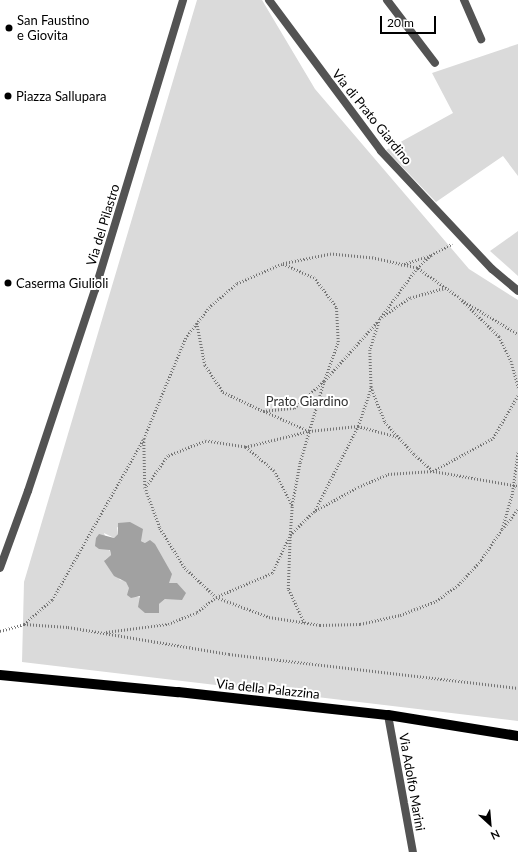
<!DOCTYPE html>
<html>
<head>
<meta charset="utf-8">
<style>
  body { margin:0 }
  #map { position:relative; width:518px; height:852px; overflow:hidden; background:#fff; font-family:Lato,sans-serif }
  div>[style] { position:absolute }
  .green>* { inset:0; background:#dadada }
  .water>* { inset:0; background:#a1a1a1 }
  .path>* { height:2.5px; margin-top:-1.25px; transform-origin:0; background:repeating-linear-gradient(90deg,#757575 0 1px,transparent 0 3px) }
  .minor>* { height:8px; margin:-4px; padding:0 4px; transform-origin:4px; border-radius:4px; background:#535353 }
  .primary>* { height:10px; margin:-5px; padding:0 5px; transform-origin:5px; border-radius:5px; background:#000 }
  .dots>* { width:11px; height:11px; translate:-50% -50%; box-sizing:border-box; border:2px solid #fff; border-radius:50% }
  span { translate:-50% -50%; white-space:nowrap; text-align:center; line-height:1.15; -webkit-text-stroke:4px #fff; paint-order:stroke }
  .poi-label { font-size:13px; color:#000 }
  .left { translate:0 -50%; text-align:left }
  .street-label { font-size:13px; color:#000 }
  .park-label { font-size:13px; color:#313131 }
  .north { position:absolute; left:470px; top:804px; width:40px; height:40px; -webkit-text-stroke:3px #fff; paint-order:stroke; rotate:154deg; font-size:11px; font-weight:700; line-height:16px; text-align:center; color:#000 }
  .north::after { content:''; display:block; margin:auto; width:14px; height:18px; background:#000; clip-path:polygon(50% 0,100% 100%,50% 72%,0 100%) }
  .scale { position:absolute; left:380px; top:16px; width:56px; height:18px; box-sizing:border-box; border:2px solid #000; border-top:0; padding-left:5px; font-size:12px; line-height:14px; white-space:nowrap; color:#000; -webkit-text-stroke:3px #fff; paint-order:stroke }
</style>
</head>
<body>
<div id="map">
  <div class="green">
    <div style="clip-path:polygon(evenodd,197px 0,262px 0,315px 89px,469px 269px,518px 300px,518px 721px,22px 662px,24px 582px,197px 0,117px 527px,145px 543px,168px 583px,173px 598px,165px 599px,159px 604px,135px 596px,126px 581px,120px 580px,105px 560px,111px 555px,104px 533px,114px 538px,118px 534px,117px 527px)"></div>
    <div style="clip-path:polygon(518px 44px,518px 176px,503px 156px,436px 202px,386px 150px,453px 113px,432px 73px)"></div>
    <div style="clip-path:polygon(518px 231px,518px 276px,490px 251px)"></div>
  </div>
  <div class="water">
    <div style="clip-path:polygon(130px 522px,143px 529px,141px 541px,145px 543px,150px 540px,155px 544px,172px 574px,169px 583px,177px 583px,186px 593px,182px 600px,165px 599px,159px 604px,159px 613px,145px 613px,138px 607px,140px 596px,131px 598px,127px 595px,129px 588px,126px 582px,114px 576px,104px 561px,111px 555px,110px 550px,99px 549px,95px 546px,96px 538px,99px 534px,114px 538px,118px 534px,118px 523px)"></div>
  </div>
  <div class="path">
    <div style="left:401px;top:265px;width:32px;rotate:-18deg"></div>
    <div style="left:431px;top:255px;width:24px;rotate:-28deg"></div>
    <div style="left:446px;top:288px;width:37px;rotate:164deg"></div>
    <div style="left:410px;top:298px;width:37px;rotate:145deg"></div>
    <div style="left:380px;top:319px;width:33px;rotate:108deg"></div>
    <div style="left:370px;top:350px;width:37px;rotate:88deg"></div>
    <div style="left:371px;top:387px;width:38px;rotate:68deg"></div>
    <div style="left:385px;top:422px;width:43px;rotate:47.8deg"></div>
    <div style="left:414px;top:454px;width:25px;rotate:42deg"></div>
    <div style="left:433px;top:471px;width:68px;rotate:-28.8deg"></div>
    <div style="left:493px;top:438px;width:50px;rotate:-59.8deg"></div>
    <div style="left:462px;top:300px;width:66px;rotate:31.3deg"></div>
    <div style="left:381px;top:317px;width:61px;rotate:-53.7deg"></div>
    <div style="left:417px;top:268px;width:19px;rotate:-43deg"></div>
    <div style="left:197px;top:323px;width:43px;rotate:79.2deg"></div>
    <div style="left:205px;top:365px;width:32px;rotate:56deg"></div>
    <div style="left:223px;top:392px;width:44px;rotate:25.4deg"></div>
    <div style="left:263px;top:411px;width:31px;rotate:-6deg"></div>
    <div style="left:294px;top:408px;width:40px;rotate:-42deg"></div>
    <div style="left:324px;top:381px;width:41px;rotate:-70.3deg"></div>
    <div style="left:338px;top:342px;width:35px;rotate:-93deg"></div>
    <div style="left:336px;top:307px;width:36px;rotate:-127deg"></div>
    <div style="left:314px;top:278px;width:34px;rotate:-156deg"></div>
    <div style="left:518px;top:388px;width:27px;rotate:-105deg"></div>
    <div style="left:511px;top:362px;width:28px;rotate:-116deg"></div>
    <div style="left:499px;top:337px;width:57px;rotate:-135.7deg"></div>
    <div style="left:458px;top:297px;width:50px;rotate:-144.7deg"></div>
    <div style="left:417px;top:268px;width:45px;rotate:-167.2deg"></div>
    <div style="left:373px;top:258px;width:42px;rotate:-174.6deg"></div>
    <div style="left:331px;top:254px;width:50px;rotate:168.5deg"></div>
    <div style="left:282px;top:264px;width:49px;rotate:156deg"></div>
    <div style="left:237px;top:284px;width:35px;rotate:140deg"></div>
    <div style="left:210px;top:307px;width:39px;rotate:128deg"></div>
    <div style="left:186px;top:338px;width:109px;rotate:112.6deg"></div>
    <div style="left:144px;top:439px;width:48px;rotate:88.8deg"></div>
    <div style="left:145px;top:487px;width:44px;rotate:69.9deg"></div>
    <div style="left:160px;top:528px;width:47px;rotate:58deg"></div>
    <div style="left:185px;top:568px;width:42px;rotate:43.1deg"></div>
    <div style="left:216px;top:597px;width:57px;rotate:20.7deg"></div>
    <div style="left:269px;top:617px;width:52px;rotate:8.9deg"></div>
    <div style="left:320px;top:625px;width:40px;rotate:-1.4deg"></div>
    <div style="left:360px;top:624px;width:41px;rotate:-12.7deg"></div>
    <div style="left:400px;top:615px;width:39px;rotate:-21deg"></div>
    <div style="left:436px;top:601px;width:27px;rotate:-36deg"></div>
    <div style="left:458px;top:585px;width:34px;rotate:-47deg"></div>
    <div style="left:481px;top:560px;width:37px;rotate:-56deg"></div>
    <div style="left:502px;top:529px;width:35px;rotate:-74deg"></div>
    <div style="left:512px;top:495px;width:44px;rotate:-82.2deg"></div>
    <div style="left:264px;top:411px;width:49px;rotate:24deg"></div>
    <div style="left:245px;top:447px;width:66px;rotate:-14deg"></div>
    <div style="left:309px;top:431px;width:49px;rotate:-5.8deg"></div>
    <div style="left:358px;top:426px;width:41px;rotate:15.4deg"></div>
    <div style="left:292px;top:505px;width:44px;rotate:-79.5deg"></div>
    <div style="left:300px;top:462px;width:84px;rotate:-73.5deg"></div>
    <div style="left:324px;top:381px;width:81px;rotate:-48deg"></div>
    <div style="left:314px;top:512px;width:97px;rotate:-62.9deg"></div>
    <div style="left:358px;top:426px;width:40px;rotate:-71.1deg"></div>
    <div style="left:504px;top:527px;width:23px;rotate:-52deg"></div>
    <div style="left:304px;top:623px;width:38px;rotate:-115deg"></div>
    <div style="left:288px;top:589px;width:54px;rotate:-87.9deg"></div>
    <div style="left:290px;top:535px;width:33px;rotate:-45deg"></div>
    <div style="left:313px;top:512px;width:51px;rotate:-29.1deg"></div>
    <div style="left:358px;top:487px;width:33px;rotate:-23deg"></div>
    <div style="left:388px;top:474px;width:45px;rotate:-3.8deg"></div>
    <div style="left:433px;top:471px;width:86px;rotate:10deg"></div>
    <div style="left:24px;top:624px;width:44px;rotate:3.9deg"></div>
    <div style="left:68px;top:627px;width:163px;rotate:9.5deg"></div>
    <div style="left:229px;top:654px;width:291px;rotate:6.7deg"></div>
    <div style="left:0;top:631px;width:25px;rotate:-16deg"></div>
    <div style="left:24px;top:624px;width:37px;rotate:-41deg"></div>
    <div style="left:52px;top:600px;width:184px;rotate:-60.4deg"></div>
    <div style="left:106px;top:632px;width:63px;rotate:-7.4deg"></div>
    <div style="left:168px;top:624px;width:31px;rotate:-22deg"></div>
    <div style="left:197px;top:612px;width:24px;rotate:-38deg"></div>
    <div style="left:216px;top:597px;width:61px;rotate:-23.2deg"></div>
    <div style="left:272px;top:573px;width:42px;rotate:-64.7deg"></div>
    <div style="left:290px;top:535px;width:29px;rotate:-86deg"></div>
    <div style="left:292px;top:506px;width:39px;rotate:-117deg"></div>
    <div style="left:274px;top:471px;width:38px;rotate:-140deg"></div>
    <div style="left:245px;top:447px;width:39px;rotate:-171deg"></div>
    <div style="left:206px;top:441px;width:41px;rotate:158.5deg"></div>
    <div style="left:168px;top:456px;width:38px;rotate:125deg"></div>
  </div>
  <div class="minor">
    <div style="left:269px;top:0;width:188px;rotate:53.4deg"></div>
    <div style="left:381px;top:151px;width:162px;rotate:46.8deg"></div>
    <div style="left:492px;top:269px;width:34px;rotate:40deg"></div>
    <div style="left:387px;top:0;width:79px;rotate:52.7deg"></div>
    <div style="left:464px;top:0;width:43px;rotate:66.4deg"></div>
    <div style="left:0;top:568px;width:82px;rotate:-70deg"></div>
    <div style="left:28px;top:491px;width:212px;rotate:-71.6deg"></div>
    <div style="left:95px;top:290px;width:303px;rotate:-73.1deg"></div>
    <div style="left:388px;top:715px;width:139px;rotate:79.7deg"></div>
  </div>
  <div class="primary">
    <div style="left:0;top:675px;width:179px;rotate:5.5deg"></div>
    <div style="left:178px;top:692px;width:211px;rotate:6.3deg"></div>
    <div style="left:388px;top:715px;width:132px;rotate:9.2deg"></div>
  </div>
  <div class="dots">
    <div style="left:9px;top:28px;background:#000"></div>
    <div style="left:8px;top:96px;background:#000"></div>
    <div style="left:8px;top:283px;background:#000"></div>
  </div>
  <div class="poi-label">
    <span class="left" style="left:17px;top:28px">San Faustino<br>e Giovita</span>
    <span class="left" style="left:16px;top:96px">Piazza Sallupara</span>
    <span class="left" style="left:16px;top:283px">Caserma Giulioli</span>
  </div>
  <div class="street-label">
    <span style="left:372px;top:117px;rotate:51deg">Via di Prato Giardino</span>
    <span style="left:103px;top:225px;rotate:-73deg">Via del Pilastro</span>
    <span style="left:268px;top:689px;rotate:6deg">Via della Palazzina</span>
    <span style="left:412px;top:782px;rotate:80deg">Via Adolfo Marini</span>
  </div>
  <div class="park-label">
    <span style="left:307px;top:401px">Prato Giardino</span>
  </div>
  <div class="north">N</div>
  <div class="scale">20 m</div>
</div>
</body>
</html>
